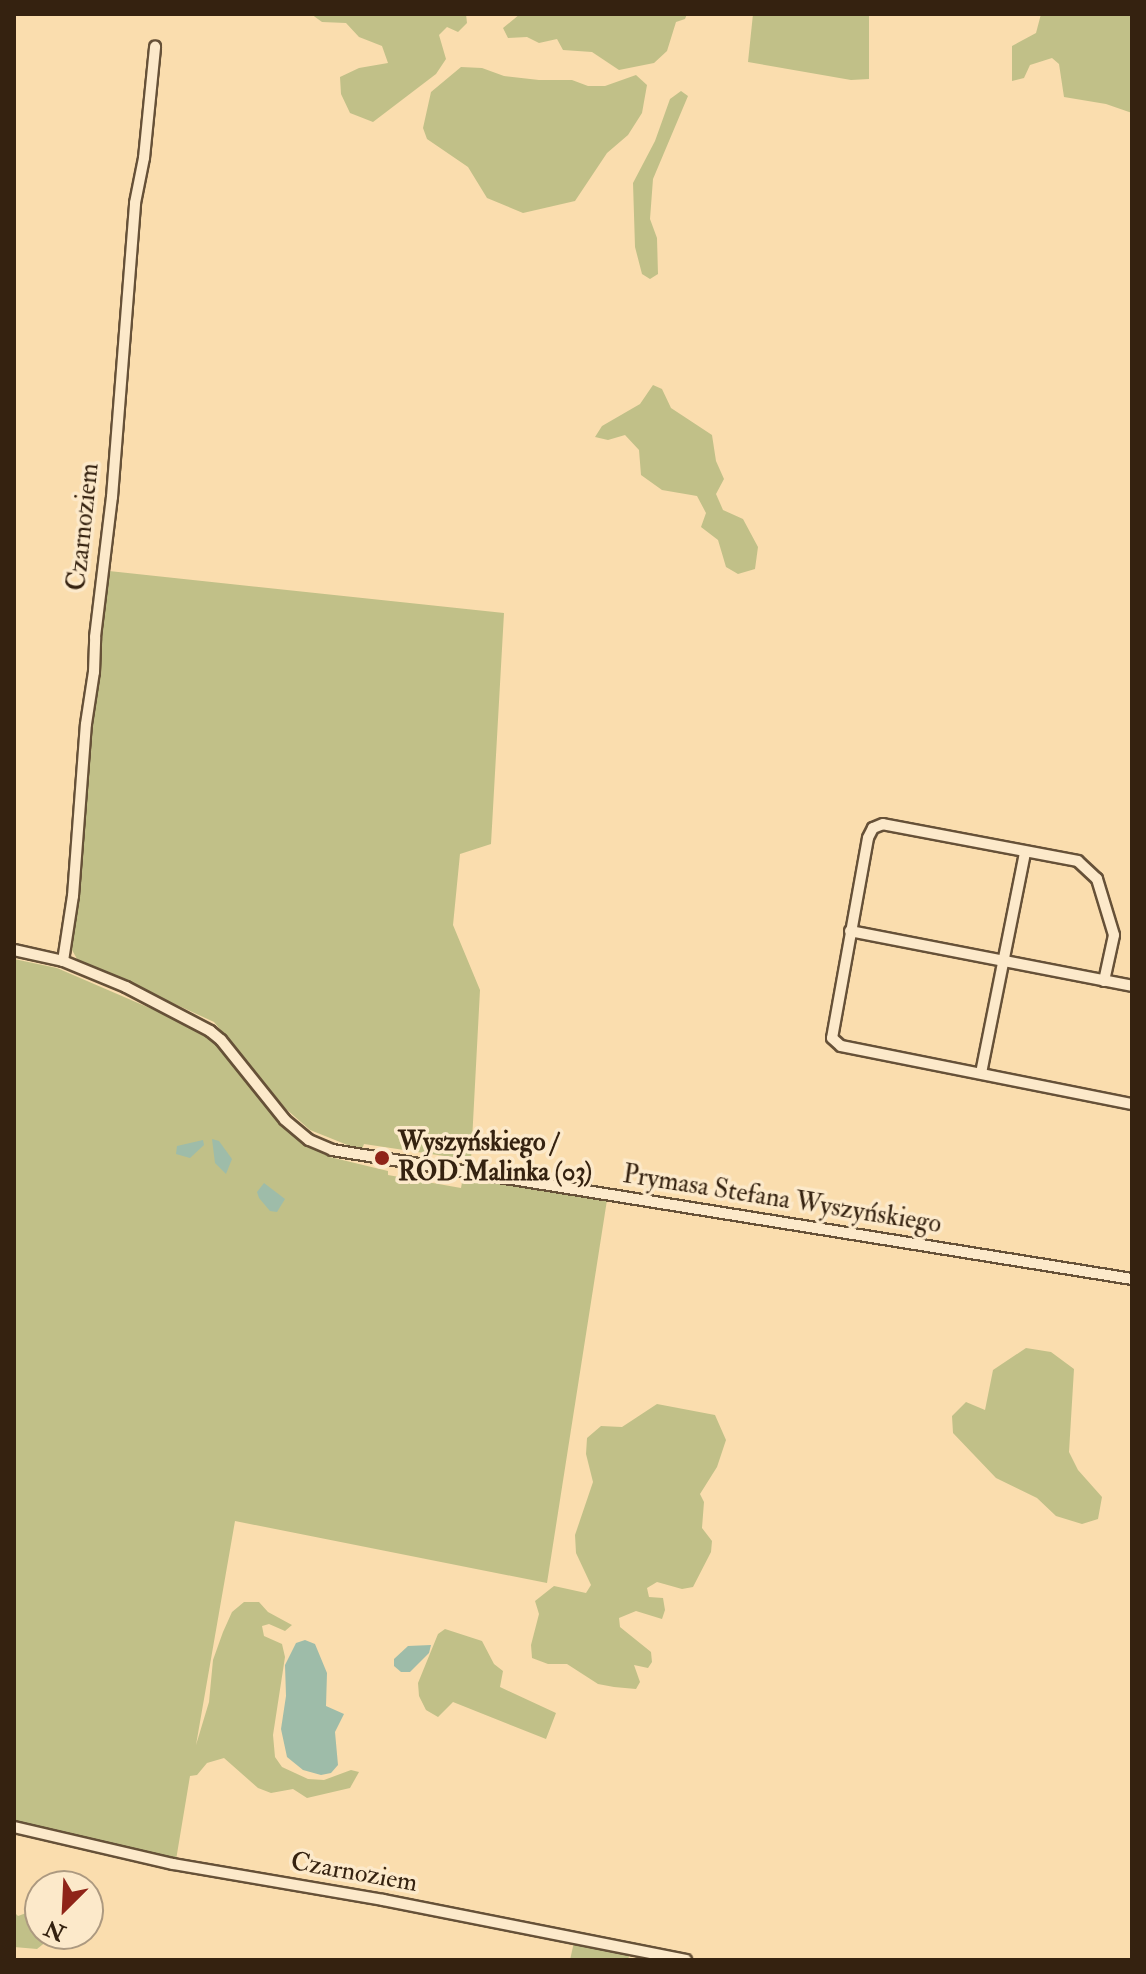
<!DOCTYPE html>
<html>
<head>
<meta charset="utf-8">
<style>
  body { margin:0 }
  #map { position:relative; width:1146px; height:1974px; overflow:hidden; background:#faddae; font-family:"IM FELL Double Pica",serif }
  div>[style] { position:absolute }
  .green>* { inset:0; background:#c1c088 }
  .water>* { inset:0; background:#9ebca9 }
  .roads { filter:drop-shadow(2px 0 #665138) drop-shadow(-2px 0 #665138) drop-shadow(0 2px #665138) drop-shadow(0 -2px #665138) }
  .minor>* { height:10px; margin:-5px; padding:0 5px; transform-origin:5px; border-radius:5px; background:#fce9ca }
  .dots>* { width:22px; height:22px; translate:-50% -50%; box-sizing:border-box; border:4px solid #fce9ca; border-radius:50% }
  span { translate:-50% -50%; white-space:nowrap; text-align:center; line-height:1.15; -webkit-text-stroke:7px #fce9ca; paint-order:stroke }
  .street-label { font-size:26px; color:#352210 }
  .poi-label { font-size:26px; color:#352210; font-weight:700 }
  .left { translate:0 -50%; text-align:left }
  .frame { position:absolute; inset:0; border:16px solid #352210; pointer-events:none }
  .north { position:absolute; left:24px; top:1870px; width:80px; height:80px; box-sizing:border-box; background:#fce9ca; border:2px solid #ac9980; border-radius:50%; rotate:204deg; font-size:22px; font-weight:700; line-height:32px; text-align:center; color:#352210 }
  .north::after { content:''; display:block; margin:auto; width:28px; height:36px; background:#8f2418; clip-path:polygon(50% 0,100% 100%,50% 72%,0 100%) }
</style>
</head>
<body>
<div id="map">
  <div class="green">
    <div style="clip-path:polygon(311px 14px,466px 14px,467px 23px,458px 32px,447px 27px,439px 35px,446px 59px,436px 74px,373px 122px,350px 113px,341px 94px,340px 77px,359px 68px,388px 63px,382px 46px,359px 37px,346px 23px,322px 22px)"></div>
    <div style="clip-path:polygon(520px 14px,687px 14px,685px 19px,676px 22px,667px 51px,654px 63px,619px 70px,592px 52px,563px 50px,557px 39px,539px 43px,527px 37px,508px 38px,503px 28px)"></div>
    <div style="clip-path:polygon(753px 14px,869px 14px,869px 79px,851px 80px,748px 62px)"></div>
    <div style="clip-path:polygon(1041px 14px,1132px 14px,1132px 113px,1106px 104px,1064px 97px,1059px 64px,1052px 58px,1030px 65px,1024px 78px,1012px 81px,1012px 46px,1036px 33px)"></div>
    <div style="clip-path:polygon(461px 67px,482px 68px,504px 76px,539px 80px,572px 80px,588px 86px,605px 86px,636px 75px,647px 85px,642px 113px,628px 135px,607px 153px,575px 201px,523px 213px,487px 198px,468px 167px,427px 139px,423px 128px,431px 92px)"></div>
    <div style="clip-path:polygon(681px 91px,688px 96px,653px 179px,650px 219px,657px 238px,658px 274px,650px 279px,642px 274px,635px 247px,633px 183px,655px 141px,670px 99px)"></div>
    <div style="clip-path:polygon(653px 385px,662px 389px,671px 408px,712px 435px,716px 461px,724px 479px,716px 494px,723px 510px,743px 519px,758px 547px,755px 569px,738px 574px,726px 567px,718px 540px,701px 527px,706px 513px,697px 496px,662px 490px,641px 475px,639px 450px,625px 435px,608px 440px,595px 437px,602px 426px,640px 404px)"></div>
    <div style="clip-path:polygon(109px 571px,504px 613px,491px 844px,460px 854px,453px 925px,480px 990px,471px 1160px,364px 1144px,362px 1149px,350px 1146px,310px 1130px,286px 1109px,214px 1022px,77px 959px,72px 950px,92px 716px)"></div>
    <div style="clip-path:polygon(14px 959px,57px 968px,196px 1028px,215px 1042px,237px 1067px,281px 1126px,330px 1157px,388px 1171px,388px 1175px,461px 1188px,463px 1177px,607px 1200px,547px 1583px,235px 1521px,196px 1745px,209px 1702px,213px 1660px,223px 1632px,232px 1612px,244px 1602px,259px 1602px,268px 1612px,292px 1625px,285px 1631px,269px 1624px,262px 1626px,264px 1636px,282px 1644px,285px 1657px,273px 1735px,275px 1757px,282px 1767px,308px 1779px,324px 1780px,351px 1770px,359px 1772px,350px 1788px,307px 1798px,293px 1789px,271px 1793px,258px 1788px,224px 1758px,207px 1763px,197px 1775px,190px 1776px,176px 1860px,14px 1825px)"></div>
    <div style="clip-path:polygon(1026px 1348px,1051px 1352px,1074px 1369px,1069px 1452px,1078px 1470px,1102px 1497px,1098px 1519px,1082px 1524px,1056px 1516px,1037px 1498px,996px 1478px,953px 1433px,952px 1416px,966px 1402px,985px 1410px,993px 1370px)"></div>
    <div style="clip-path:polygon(657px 1404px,715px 1415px,726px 1440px,717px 1467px,700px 1494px,704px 1502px,702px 1528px,712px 1541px,711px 1552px,693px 1587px,682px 1589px,657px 1582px,647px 1588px,649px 1597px,663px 1598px,665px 1610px,662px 1619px,636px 1611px,619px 1618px,620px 1627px,651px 1652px,652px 1662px,648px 1668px,634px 1665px,640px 1682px,636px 1689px,614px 1687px,598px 1684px,567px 1664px,548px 1664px,532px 1658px,531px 1645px,539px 1614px,535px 1601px,554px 1586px,586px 1593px,591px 1585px,576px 1553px,575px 1535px,593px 1482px,586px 1454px,587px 1438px,601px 1426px,622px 1427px)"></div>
    <div style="clip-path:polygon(445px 1629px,482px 1641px,494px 1664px,503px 1671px,500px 1687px,556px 1713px,546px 1739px,453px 1702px,438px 1717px,426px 1710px,419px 1696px,418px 1683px,438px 1634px)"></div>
    <div style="clip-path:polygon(40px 1908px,40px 1934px,48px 1934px,47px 1941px,37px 1949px,14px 1947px,14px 1912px,18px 1916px)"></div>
    <div style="clip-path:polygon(574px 1942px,630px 1952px,628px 1960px,570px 1960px)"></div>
  </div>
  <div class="water">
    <div style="clip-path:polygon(212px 1139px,219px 1141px,232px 1159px,226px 1174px,215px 1163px)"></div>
    <div style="clip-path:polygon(203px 1140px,204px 1145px,190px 1158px,176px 1154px,177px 1146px)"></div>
    <div style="clip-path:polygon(264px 1183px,285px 1199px,277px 1212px,270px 1211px,259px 1198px,257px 1192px)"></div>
    <div style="clip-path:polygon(305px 1640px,315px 1644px,327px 1673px,326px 1706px,344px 1714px,335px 1732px,338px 1765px,331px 1773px,321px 1775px,303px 1770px,287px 1757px,281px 1729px,286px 1696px,285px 1665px,296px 1643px)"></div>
    <div style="clip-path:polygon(431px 1645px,429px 1653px,410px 1672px,401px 1672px,394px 1666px,394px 1659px,408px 1646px)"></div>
  </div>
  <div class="roads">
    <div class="minor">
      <div style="left:850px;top:931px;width:287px;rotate:11deg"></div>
      <div style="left:14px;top:950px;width:50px;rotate:12.7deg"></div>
      <div style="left:63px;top:961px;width:68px;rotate:22.4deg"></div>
      <div style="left:126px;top:987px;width:95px;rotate:27.6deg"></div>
      <div style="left:210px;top:1031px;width:14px;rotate:39deg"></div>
      <div style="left:221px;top:1040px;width:102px;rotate:51.3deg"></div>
      <div style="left:285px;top:1120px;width:31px;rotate:40deg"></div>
      <div style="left:309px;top:1140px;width:25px;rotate:23deg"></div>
      <div style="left:332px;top:1150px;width:810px;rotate:9.16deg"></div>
      <div style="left:63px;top:961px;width:66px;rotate:-81.3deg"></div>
      <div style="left:73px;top:896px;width:172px;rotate:-85.7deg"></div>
      <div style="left:86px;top:724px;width:53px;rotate:-81.3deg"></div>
      <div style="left:94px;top:672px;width:35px;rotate:-88deg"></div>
      <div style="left:95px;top:637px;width:141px;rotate:-83.1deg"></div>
      <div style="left:112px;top:497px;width:295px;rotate:-85.5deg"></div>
      <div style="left:135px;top:203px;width:46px;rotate:-78.7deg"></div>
      <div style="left:144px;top:158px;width:112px;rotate:-84.3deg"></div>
      <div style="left:1104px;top:981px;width:47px;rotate:-77.7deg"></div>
      <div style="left:1114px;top:935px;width:59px;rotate:-106.9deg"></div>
      <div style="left:1097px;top:879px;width:26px;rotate:-137deg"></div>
      <div style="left:1078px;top:861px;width:198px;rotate:-169.3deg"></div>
      <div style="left:883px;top:824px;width:11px;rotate:158deg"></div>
      <div style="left:873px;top:828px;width:11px;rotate:117deg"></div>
      <div style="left:868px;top:838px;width:203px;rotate:100.2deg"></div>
      <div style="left:832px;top:1038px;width:12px;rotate:42deg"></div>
      <div style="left:841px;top:1046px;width:297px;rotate:11.3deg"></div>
      <div style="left:981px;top:1073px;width:225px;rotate:-78.7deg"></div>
      <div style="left:14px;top:1827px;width:163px;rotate:13.1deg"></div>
      <div style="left:173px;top:1864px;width:213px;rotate:9.7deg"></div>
      <div style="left:383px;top:1900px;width:309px;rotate:11.2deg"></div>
    </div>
  </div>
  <div class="dots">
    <div style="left:382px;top:1158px;background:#8f2418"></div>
  </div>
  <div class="street-label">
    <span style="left:84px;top:527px;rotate:-84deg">Czarnoziem</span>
    <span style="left:782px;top:1200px;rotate:9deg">Prymasa Stefana Wyszyńskiego</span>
    <span style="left:354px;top:1873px;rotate:10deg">Czarnoziem</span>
  </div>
  <div class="poi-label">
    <span class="left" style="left:398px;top:1158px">Wyszyńskiego /<br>ROD Malinka (03)</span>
  </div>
  <div class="frame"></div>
  <div class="north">N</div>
</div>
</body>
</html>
